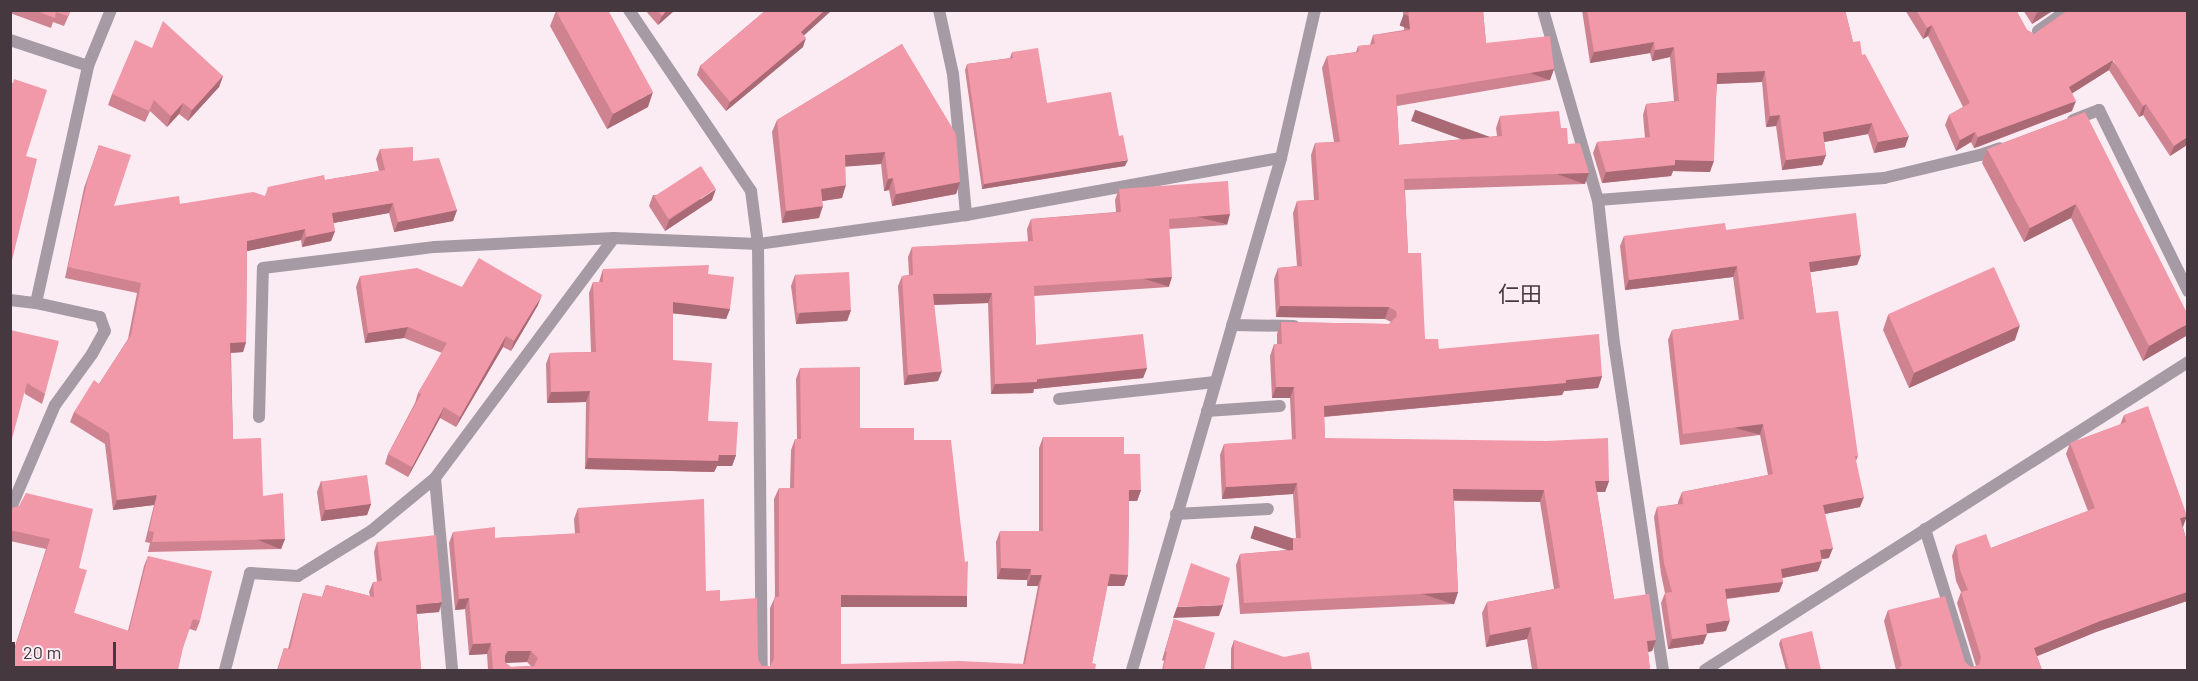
<!DOCTYPE html>
<html>
<head>
<meta charset="utf-8">
<style>
  body { margin:0 }
  #map { position:relative; width:2198px; height:681px; overflow:hidden; background:#fbecf3; font-family:Barlow,"Noto Sans JP",sans-serif }
  div>[style] { position:absolute }
  .street>* { height:12px; margin:-6px; padding:0 6px; transform-origin:6px; border-radius:6px; background:#a69ba5 }
  .wall>* { inset:0; background:#cf8391 }
  .shaded-wall>* { inset:0; background:#a96a76; transform-origin:0 0 }
  .building>* { inset:0; background:#f198a9; transform-origin:0 0 }
  span { translate:-50% -50%; white-space:nowrap; text-align:center; line-height:1.15; -webkit-text-stroke:6px #fbecf3; paint-order:stroke }
  .quarter-label { font-size:22px; color:#46383f }
  .frame { position:absolute; inset:0; border:12px solid #46383f; pointer-events:none }
  .scale { position:absolute; left:12px; top:642px; width:104px; height:27px; box-sizing:border-box; border:3px solid #46383f; border-top:0; padding-left:8px; font-size:18px; line-height:21px; white-space:nowrap; color:#46383f; -webkit-text-stroke:4px #fbecf3; paint-order:stroke }
</style>
</head>
<body>
<div id="map">
  <div class="street">
    <div style="left:629px;top:10px;width:218px;rotate:56deg"></div>
    <div style="left:751px;top:191px;width:53px;rotate:82.5deg"></div>
    <div style="left:758px;top:244px;width:426px;rotate:89.5deg"></div>
    <div style="left:939px;top:10px;width:66px;rotate:77.7deg"></div>
    <div style="left:953px;top:74px;width:142px;rotate:84.7deg"></div>
    <div style="left:1543px;top:10px;width:198px;rotate:73.9deg"></div>
    <div style="left:1598px;top:200px;width:144px;rotate:83.6deg"></div>
    <div style="left:1614px;top:343px;width:331px;rotate:81.5deg"></div>
    <div style="left:2038px;top:31px;width:37px;rotate:-35deg"></div>
    <div style="left:10px;top:40px;width:82px;rotate:18.4deg"></div>
    <div style="left:2073px;top:120px;width:28px;rotate:-21deg"></div>
    <div style="left:2099px;top:110px;width:202px;rotate:63.8deg"></div>
    <div style="left:1598px;top:200px;width:287px;rotate:-4.4deg"></div>
    <div style="left:1884px;top:178px;width:99px;rotate:-13.5deg"></div>
    <div style="left:1980px;top:155px;width:21px;rotate:-19deg"></div>
    <div style="left:10px;top:300px;width:26px;rotate:7deg"></div>
    <div style="left:36px;top:303px;width:243px;rotate:-77.6deg"></div>
    <div style="left:88px;top:66px;width:61px;rotate:-67.7deg"></div>
    <div style="left:1232px;top:325px;width:62px;rotate:0.9deg"></div>
    <div style="left:1059px;top:399px;width:157px;rotate:-6.2deg"></div>
    <div style="left:1207px;top:411px;width:73px;rotate:-3.9deg"></div>
    <div style="left:259px;top:417px;width:149px;rotate:-88.5deg"></div>
    <div style="left:263px;top:268px;width:173px;rotate:-7deg"></div>
    <div style="left:435px;top:247px;width:179px;rotate:-2.9deg"></div>
    <div style="left:614px;top:238px;width:144px;rotate:2.4deg"></div>
    <div style="left:758px;top:244px;width:210px;rotate:-7.9deg"></div>
    <div style="left:966px;top:215px;width:320px;rotate:-10.3deg"></div>
    <div style="left:435px;top:478px;width:193px;rotate:84.9deg"></div>
    <div style="left:10px;top:510px;width:114px;rotate:-66.8deg"></div>
    <div style="left:55px;top:405px;width:63px;rotate:-54deg"></div>
    <div style="left:92px;top:354px;width:26px;rotate:-61deg"></div>
    <div style="left:105px;top:331px;width:15px;rotate:-110deg"></div>
    <div style="left:100px;top:317px;width:66px;rotate:-167.7deg"></div>
    <div style="left:1176px;top:514px;width:92px;rotate:-3.1deg"></div>
    <div style="left:1925px;top:529px;width:148px;rotate:72.7deg"></div>
    <div style="left:225px;top:670px;width:100px;rotate:-75.5deg"></div>
    <div style="left:250px;top:573px;width:48px;rotate:3.6deg"></div>
    <div style="left:298px;top:576px;width:86px;rotate:-31.7deg"></div>
    <div style="left:371px;top:531px;width:83px;rotate:-39.6deg"></div>
    <div style="left:435px;top:478px;width:299px;rotate:-53.3deg"></div>
    <div style="left:1132px;top:670px;width:533px;rotate:-73.77deg"></div>
    <div style="left:1281px;top:158px;width:152px;rotate:-77.1deg"></div>
    <div style="left:1705px;top:670px;width:573px;rotate:-32.52deg"></div>
  </div>
  <div class="wall">
    <div style="clip-path:polygon(10px 10px,71px 10px,64px 26px,53px 22px,51px 28px,10px 13px)"></div>
    <div style="clip-path:polygon(645px 10px,675px 10px,658px 25px)"></div>
    <div style="clip-path:polygon(766px 10px,832px 10px,804px 35px,803px 47px,726px 111px,697px 75px,700px 66px)"></div>
    <div style="clip-path:polygon(1403px 10px,1483px 10px,1486px 43px,1554px 69px,1550px 80px,1397px 106px,1399px 145px,1497px 136px,1496px 128px,1500px 116px,1561px 128px,1585px 184px,1405px 190px,1408px 253px,1425px 339px,1439px 349px,1602px 376px,1598px 388px,1564px 391px,1562px 395px,1324px 417px,1325px 438px,1609px 481px,1605px 492px,1597px 492px,1614px 599px,1656px 640px,1652px 651px,1648px 652px,1650px 670px,1532px 670px,1527px 639px,1486px 647px,1482px 613px,1487px 602px,1554px 589px,1540px 502px,1454px 501px,1458px 592px,1454px 604px,1240px 614px,1236px 565px,1240px 554px,1288px 550px,1293px 538px,1296px 538px,1293px 494px,1222px 499px,1220px 455px,1224px 444px,1292px 440px,1290px 398px,1272px 398px,1270px 356px,1274px 344px,1277px 344px,1277px 334px,1281px 322px,1389px 324px,1391px 322px,1385px 319px,1276px 317px,1274px 279px,1278px 268px,1297px 266px,1293px 213px,1297px 201px,1314px 200px,1311px 155px,1315px 143px,1334px 142px,1322px 68px,1327px 56px,1356px 52px,1358px 46px,1370px 45px,1373px 35px,1404px 30px)"></div>
    <div style="clip-path:polygon(1582px 10px,1845px 10px,1853px 42px,1862px 55px,1905px 147px,1874px 153px,1868px 134px,1824px 142px,1826px 155px,1822px 165px,1782px 170px,1776px 126px,1766px 127px,1762px 82px,1717px 84px,1710px 172px,1673px 171px,1671px 176px,1602px 183px,1593px 153px,1597px 142px,1645px 138px,1643px 115px,1646px 104px,1674px 101px,1670px 57px,1652px 61px,1650px 53px,1590px 63px)"></div>
    <div style="clip-path:polygon(1905px 10px,2016px 10px,2027px 30px,2034px 34px,2068px 10px,2187px 145px,2170px 156px,2143px 115px,2139px 117px,2109px 70px,2072px 93px,2072px 111px,1978px 147px,1974px 148px,1971px 142px,1956px 151px,1945px 125px,1949px 115px,1963px 107px,1928px 36px,1923px 39px)"></div>
    <div style="clip-path:polygon(2023px 10px,2054px 10px,2032px 24px)"></div>
    <div style="clip-path:polygon(556px 11px,648px 107px,607px 129px,550px 26px)"></div>
    <div style="clip-path:polygon(902px 44px,960px 182px,956px 194px,892px 206px,889px 190px,884px 191px,881px 164px,845px 166px,842px 198px,822px 201px,819px 218px,782px 223px,772px 132px,777px 120px)"></div>
    <div style="clip-path:polygon(152px 48px,223px 76px,219px 87px,188px 121px,179px 114px,167px 127px,150px 111px,145px 122px,108px 105px,112px 94px)"></div>
    <div style="clip-path:polygon(1012px 52px,1047px 103px,1125px 166px,982px 189px,965px 70px,967px 64px,1010px 58px)"></div>
    <div style="clip-path:polygon(2085px 112px,2186px 336px,2143px 361px,2071px 218px,2024px 242px,1982px 163px,1987px 149px)"></div>
    <div style="clip-path:polygon(99px 145px,114px 206px,180px 204px,265px 196px,325px 180px,379px 171px,376px 159px,380px 149px,413px 161px,457px 210px,453px 221px,394px 232px,389px 213px,333px 223px,335px 231px,331px 241px,302px 247px,301px 240px,247px 251px,246px 342px,243px 352px,231px 353px,233px 439px,285px 539px,281px 549px,148px 552px,150px 543px,145px 542px,154px 505px,113px 510px,105px 444px,70px 422px,74px 412px,99px 384px,128px 339px,137px 293px,65px 278px,84px 188px)"></div>
    <div style="clip-path:polygon(1119px 189px,1227px 225px,1169px 229px,1169px 287px,1034px 296px,1036px 345px,1147px 368px,1143px 378px,1034px 389px,1033px 393px,991px 394px,988px 303px,934px 305px,938px 381px,904px 385px,898px 286px,902px 276px,909px 275px,908px 257px,912px 247px,1028px 242px,1027px 229px,1031px 219px,1116px 212px,1115px 200px)"></div>
    <div style="clip-path:polygon(653px 195px,712px 200px,665px 231px,649px 206px)"></div>
    <div style="clip-path:polygon(1726px 230px,1861px 255px,1857px 265px,1810px 272px,1816px 313px,1858px 456px,1856px 461px,1860px 507px,1825px 514px,1829px 558px,1822px 559px,1818px 571px,1782px 578px,1783px 582px,1779px 592px,1727px 599px,1726px 631px,1707px 633px,1703px 644px,1668px 649px,1661px 603px,1665px 593px,1661px 574px,1654px 517px,1657px 507px,1678px 504px,1678px 502px,1682px 492px,1768px 475px,1760px 435px,1680px 445px,1668px 340px,1672px 330px,1739px 320px,1733px 277px,1625px 290px,1620px 246px,1624px 236px)"></div>
    <div style="clip-path:polygon(603px 269px,708px 274px,730px 309px,726px 319px,673px 313px,673px 360px,708px 421px,736px 455px,732px 466px,717px 466px,714px 472px,585px 469px,586px 402px,547px 403px,546px 364px,550px 353px,591px 352px,589px 293px,593px 282px,599px 282px)"></div>
    <div style="clip-path:polygon(795px 275px,851px 310px,847px 321px,796px 324px,791px 286px)"></div>
    <div style="clip-path:polygon(360px 276px,462px 287px,538px 305px,511px 351px,503px 347px,456px 427px,440px 418px,408px 477px,385px 464px,388px 454px,415px 403px,418px 393px,442px 353px,404px 338px,365px 343px,356px 287px)"></div>
    <div style="clip-path:polygon(1888px 315px,2015px 340px,1909px 388px,1883px 330px)"></div>
    <div style="clip-path:polygon(10px 330px,45px 394px,42px 404px,25px 394px)"></div>
    <div style="clip-path:polygon(evenodd,800px 368px,860px 428px,914px 440px,967px 596px,963px 607px,841px 606px,841px 664px,1023px 664px,1038px 586px,1027px 586px,1027px 580px,997px 579px,996px 542px,1000px 531px,1039px 531px,1039px 448px,1043px 437px,1124px 454px,1141px 490px,1137px 501px,1129px 501px,1128px 575px,1124px 586px,1107px 586px,1092px 663px,1095px 670px,488px 670px,487px 654px,469px 655px,465px 609px,455px 610px,449px 543px,453px 532px,495px 538px,575px 534px,574px 519px,578px 508px,706px 591px,720px 601px,762px 666px,770px 666px,770px 608px,775px 597px,774px 499px,779px 488px,790px 488px,791px 450px,795px 439px,797px 439px,796px 379px,800px 368px,527px 662px,531px 666px,511px 667px,505px 663px,527px 662px)"></div>
    <div style="clip-path:polygon(2124px 415px,2183px 527px,2187px 542px,2187px 601px,2096px 632px,2037px 656px,2042px 670px,1896px 670px,1884px 621px,1888px 610px,1965px 662px,1971px 667px,1976px 666px,1957px 603px,1961px 592px,1956px 581px,1952px 556px,1956px 545px,1991px 548px,2088px 511px,2066px 454px,2070px 443px,2120px 425px)"></div>
    <div style="clip-path:polygon(321px 481px,371px 504px,367px 515px,321px 521px,317px 492px)"></div>
    <div style="clip-path:polygon(19px 506px,79px 568px,74px 613px,128px 631px,144px 566px,148px 556px,200px 621px,196px 631px,190px 629px,10px 670px,10px 662px,46px 549px,10px 541px,10px 507px,11px 508px)"></div>
    <div style="clip-path:polygon(377px 542px,439px 612px,417px 614px,421px 670px,277px 670px,284px 648px,288px 649px,300px 602px,303px 593px,322px 597px,326px 585px,370px 596px,369px 592px,373px 582px,377px 582px,374px 552px)"></div>
    <div style="clip-path:polygon(1174px 619px,1204px 670px,1162px 670px,1164px 661px,1162px 660px)"></div>
    <div style="clip-path:polygon(1781px 639px,1821px 670px,1786px 670px,1779px 644px)"></div>
    <div style="clip-path:polygon(1234px 640px,1312px 670px,1231px 670px,1231px 649px)"></div>
  </div>
  <div class="shaded-wall">
    <div style="clip-path:polygon(667px 10px,675px 10px,658px 25px,662px 16px)"></div>
    <div style="clip-path:polygon(825px 10px,832px 10px,798px 41px,801px 32px)"></div>
    <div style="clip-path:polygon(2041px 10px,2054px 10px,2032px 24px,2036px 14px)"></div>
    <div style="clip-path:polygon(1932px 25px,1928px 36px,1923px 39px,1927px 28px)"></div>
    <div style="clip-path:polygon(806px 38px,803px 47px,726px 111px,730px 102px)"></div>
    <div style="clip-path:polygon(1654px 42px,1650px 53px,1590px 63px,1594px 52px)"></div>
    <div style="clip-path:polygon(1674px 47px,1670px 57px,1652px 61px,1655px 50px)"></div>
    <div style="clip-path:polygon(2113px 60px,2109px 70px,2065px 98px,2069px 87px)"></div>
    <div style="left:1554px;top:69px;width:12px;height:160px;rotate:110deg"></div>
    <div style="clip-path:polygon(1765px 71px,1762px 82px,1713px 84px,1717px 73px)"></div>
    <div style="clip-path:polygon(223px 76px,219px 87px,188px 121px,192px 110px)"></div>
    <div style="clip-path:polygon(653px 92px,648px 107px,607px 129px,613px 114px)"></div>
    <div style="clip-path:polygon(2076px 101px,2072px 111px,1974px 148px,1978px 137px)"></div>
    <div style="clip-path:polygon(183px 103px,179px 114px,167px 127px,171px 116px)"></div>
    <div style="clip-path:polygon(2146px 104px,2143px 115px,2139px 117px,2143px 106px)"></div>
    <div style="clip-path:polygon(1780px 115px,1776px 126px,1766px 127px,1770px 116px)"></div>
    <div style="clip-path:polygon(1872px 123px,1868px 134px,1819px 143px,1823px 132px)"></div>
    <div style="clip-path:polygon(1975px 132px,1971px 142px,1956px 151px,1960px 140px)"></div>
    <div style="clip-path:polygon(1909px 136px,1905px 147px,1874px 153px,1878px 142px)"></div>
    <div style="clip-path:polygon(2187px 137px,2187px 145px,2170px 156px,2174px 146px)"></div>
    <div style="clip-path:polygon(885px 152px,881px 164px,841px 167px,845px 155px)"></div>
    <div style="clip-path:polygon(1826px 155px,1822px 165px,1782px 170px,1786px 160px)"></div>
    <div style="clip-path:polygon(1128px 160px,1125px 166px,982px 189px,984px 184px)"></div>
    <div style="clip-path:polygon(1675px 160px,1714px 161px,1710px 172px,1673px 171px,1671px 176px,1602px 183px,1606px 172px)"></div>
    <div style="left:1589px;top:173px;width:12px;height:185px;rotate:110deg"></div>
    <div style="clip-path:polygon(893px 178px,889px 190px,884px 191px,888px 179px)"></div>
    <div style="clip-path:polygon(960px 182px,956px 194px,892px 206px,896px 194px)"></div>
    <div style="clip-path:polygon(846px 185px,842px 198px,816px 202px,821px 189px)"></div>
    <div style="clip-path:polygon(716px 189px,712px 200px,665px 231px,669px 220px)"></div>
    <div style="clip-path:polygon(393px 203px,389px 213px,328px 224px,332px 213px)"></div>
    <div style="clip-path:polygon(2076px 204px,2071px 218px,2024px 242px,2030px 228px)"></div>
    <div style="clip-path:polygon(823px 206px,819px 218px,782px 223px,786px 211px)"></div>
    <div style="clip-path:polygon(457px 210px,453px 221px,394px 232px,398px 222px)"></div>
    <div style="left:1230px;top:214px;width:11px;height:61px;rotate:105deg"></div>
    <div style="clip-path:polygon(305px 229px,301px 240px,243px 252px,247px 241px)"></div>
    <div style="clip-path:polygon(335px 231px,331px 241px,302px 247px,306px 237px)"></div>
    <div style="clip-path:polygon(1861px 255px,1857px 265px,1805px 273px,1809px 262px)"></div>
    <div style="clip-path:polygon(1737px 266px,1733px 277px,1625px 290px,1629px 280px)"></div>
    <div style="left:1172px;top:277px;width:10px;height:138px;rotate:107deg"></div>
    <div style="clip-path:polygon(992px 293px,988px 303px,929px 305px,933px 294px)"></div>
    <div style="clip-path:polygon(542px 295px,538px 305px,511px 351px,514px 341px)"></div>
    <div style="clip-path:polygon(673px 302px,730px 309px,726px 319px,669px 313px)"></div>
    <div style="clip-path:polygon(1280px 306px,1389px 307px,1385px 319px,1276px 317px)"></div>
    <div style="clip-path:polygon(851px 310px,847px 321px,796px 324px,800px 313px)"></div>
    <div style="clip-path:polygon(2187px 324px,2187px 332px,2186px 336px,2143px 361px,2149px 346px)"></div>
    <div style="clip-path:polygon(2020px 325px,2015px 340px,1909px 388px,1914px 373px)"></div>
    <div style="clip-path:polygon(408px 327px,404px 338px,365px 343px,368px 333px)"></div>
    <div style="clip-path:polygon(506px 336px,503px 347px,456px 427px,460px 417px)"></div>
    <div style="clip-path:polygon(246px 342px,243px 352px,227px 353px,230px 343px)"></div>
    <div style="clip-path:polygon(1147px 368px,1143px 378px,1034px 389px,1033px 393px,991px 394px,995px 384px)"></div>
    <div style="clip-path:polygon(942px 371px,938px 381px,904px 385px,908px 375px)"></div>
    <div style="clip-path:polygon(1602px 376px,1598px 388px,1564px 391px,1562px 395px,1320px 417px,1324px 406px)"></div>
    <div style="clip-path:polygon(1276px 387px,1294px 387px,1290px 398px,1272px 398px)"></div>
    <div style="clip-path:polygon(590px 391px,586px 402px,547px 403px,551px 392px)"></div>
    <div style="clip-path:polygon(444px 407px,440px 418px,408px 477px,412px 467px)"></div>
    <div style="left:1763px;top:424px;width:11px;height:81px;rotate:105deg"></div>
    <div style="clip-path:polygon(719px 455px,736px 455px,732px 466px,717px 466px,714px 472px,585px 469px,588px 458px)"></div>
    <div style="clip-path:polygon(1595px 481px,1609px 481px,1605px 492px,1590px 492px)"></div>
    <div style="clip-path:polygon(1297px 483px,1293px 494px,1222px 499px,1226px 487px)"></div>
    <div style="clip-path:polygon(1453px 489px,1544px 490px,1540px 502px,1449px 500px)"></div>
    <div style="clip-path:polygon(1129px 490px,1141px 490px,1137px 501px,1125px 501px)"></div>
    <div style="clip-path:polygon(157px 495px,154px 505px,113px 510px,117px 500px)"></div>
    <div style="clip-path:polygon(1864px 497px,1860px 507px,1819px 515px,1823px 505px)"></div>
    <div style="clip-path:polygon(371px 504px,367px 515px,321px 521px,325px 510px)"></div>
    <div style="clip-path:polygon(2187px 516px,2183px 527px,2176px 529px,2180px 518px)"></div>
    <div style="left:285px;top:539px;width:11px;height:133px;rotate:112deg"></div>
    <div style="clip-path:polygon(1833px 548px,1829px 558px,1816px 560px,1820px 550px)"></div>
    <div style="clip-path:polygon(1822px 561px,1818px 571px,1777px 579px,1781px 569px)"></div>
    <div style="clip-path:polygon(1001px 568px,1031px 569px,1027px 580px,997px 579px)"></div>
    <div style="clip-path:polygon(1110px 574px,1128px 575px,1124px 586px,1105px 586px)"></div>
    <div style="clip-path:polygon(1031px 575px,1042px 575px,1038px 586px,1027px 586px)"></div>
    <div style="clip-path:polygon(1783px 582px,1779px 592px,1721px 599px,1725px 589px)"></div>
    <div style="left:1458px;top:592px;width:13px;height:214px;rotate:108deg"></div>
    <div style="clip-path:polygon(2187px 592px,2187px 601px,2096px 632px,2030px 659px,2034px 648px,2100px 621px)"></div>
    <div style="left:841px;top:595px;width:126px;height:12px"></div>
    <div style="clip-path:polygon(469px 598px,465px 609px,455px 610px,459px 599px)"></div>
    <div style="clip-path:polygon(442px 602px,439px 612px,413px 614px,416px 605px)"></div>
    <div style="clip-path:polygon(1223px 605px,1219px 616px,1173px 618px,1177px 607px)"></div>
    <div style="clip-path:polygon(1730px 620px,1726px 631px,1702px 634px,1706px 624px)"></div>
    <div style="clip-path:polygon(1531px 627px,1527px 639px,1486px 647px,1490px 635px)"></div>
    <div style="clip-path:polygon(1707px 634px,1703px 644px,1668px 649px,1672px 639px)"></div>
    <div style="clip-path:polygon(1656px 640px,1652px 651px,1642px 653px,1647px 641px)"></div>
    <div style="clip-path:polygon(491px 643px,487px 654px,469px 655px,473px 644px)"></div>
    <div style="clip-path:polygon(508px 651px,531px 651px,527px 662px,504px 663px,505px 655px)"></div>
  </div>
  <div class="building">
    <div style="clip-path:polygon(34px 10px,70px 10px,68px 16px,56px 12px,55px 18px)"></div>
    <div style="clip-path:polygon(608px 10px,653px 92px,613px 114px,556px 11px)"></div>
    <div style="clip-path:polygon(657px 10px,667px 10px,662px 16px)"></div>
    <div style="clip-path:polygon(766px 10px,825px 10px,801px 32px,806px 38px,730px 102px,700px 66px)"></div>
    <div style="clip-path:polygon(1408px 10px,1483px 10px,1486px 43px,1550px 36px,1554px 69px,1396px 95px,1399px 145px,1502px 136px,1500px 116px,1559px 111px,1561px 128px,1567px 128px,1568px 144px,1580px 143px,1589px 173px,1404px 179px,1408px 253px,1421px 253px,1425px 339px,1438px 339px,1439px 349px,1599px 334px,1602px 376px,1566px 380px,1566px 383px,1324px 406px,1325px 438px,1546px 441px,1608px 438px,1609px 481px,1595px 481px,1614px 599px,1649px 594px,1656px 640px,1647px 641px,1650px 670px,1538px 670px,1531px 627px,1490px 635px,1487px 602px,1560px 588px,1544px 490px,1453px 489px,1458px 592px,1244px 603px,1240px 554px,1293px 550px,1293px 538px,1301px 538px,1297px 483px,1226px 487px,1224px 444px,1296px 439px,1294px 387px,1276px 387px,1274px 344px,1282px 344px,1281px 322px,1389px 324px,1397px 316px,1396px 311px,1389px 307px,1280px 306px,1278px 268px,1302px 266px,1297px 201px,1319px 200px,1315px 143px,1340px 142px,1327px 56px,1359px 52px,1358px 46px,1375px 44px,1373px 35px,1410px 30px)"></div>
    <div style="clip-path:polygon(1587px 10px,1845px 10px,1853px 42px,1860px 41px,1862px 55px,1865px 54px,1909px 136px,1878px 142px,1872px 123px,1823px 132px,1826px 155px,1786px 160px,1780px 115px,1770px 116px,1765px 71px,1717px 73px,1714px 161px,1675px 160px,1675px 165px,1606px 172px,1597px 142px,1650px 137px,1646px 104px,1679px 101px,1674px 47px,1655px 50px,1654px 42px,1594px 52px)"></div>
    <div style="clip-path:polygon(1916px 10px,2016px 10px,2027px 30px,2034px 34px,2068px 10px,2187px 10px,2187px 137px,2174px 146px,2146px 104px,2143px 106px,2113px 60px,2069px 87px,2076px 101px,1981px 136px,1978px 137px,1975px 132px,1960px 140px,1949px 115px,1970px 103px,1932px 25px,1927px 28px)"></div>
    <div style="clip-path:polygon(163px 21px,223px 76px,192px 110px,183px 103px,171px 116px,154px 100px,149px 111px,112px 94px,135px 40px,152px 48px)"></div>
    <div style="clip-path:polygon(902px 44px,956px 134px,960px 182px,896px 194px,893px 178px,888px 179px,885px 152px,845px 155px,846px 185px,821px 189px,823px 206px,786px 211px,777px 120px)"></div>
    <div style="clip-path:polygon(1038px 48px,1047px 103px,1111px 92px,1119px 136px,1123px 135px,1128px 160px,984px 184px,967px 64px,1013px 58px,1012px 52px)"></div>
    <div style="clip-path:polygon(14px 79px,47px 90px,26px 156px,37px 159px,12px 260px,10px 260px,10px 82px,13px 83px)"></div>
    <div style="clip-path:polygon(2085px 112px,2187px 313px,2187px 324px,2149px 346px,2076px 204px,2030px 228px,1987px 149px)"></div>
    <div style="clip-path:polygon(99px 145px,131px 155px,114px 206px,179px 196px,180px 204px,253px 192px,265px 196px,268px 187px,324px 175px,325px 180px,385px 170px,380px 149px,413px 147px,413px 161px,439px 158px,457px 210px,398px 222px,393px 203px,332px 213px,335px 231px,306px 237px,305px 229px,247px 241px,246px 342px,230px 343px,233px 439px,261px 438px,263px 496px,283px 493px,285px 539px,152px 542px,154px 532px,149px 531px,157px 495px,117px 500px,109px 433px,74px 412px,94px 380px,99px 384px,131px 335px,141px 283px,68px 267px,88px 178px)"></div>
    <div style="left:701px;top:166px;width:27px;height:56px;rotate:57deg"></div>
    <div style="clip-path:polygon(1228px 181px,1230px 214px,1169px 219px,1172px 277px,1034px 286px,1036px 345px,1143px 334px,1147px 368px,1037px 379px,1037px 382px,995px 384px,992px 293px,933px 294px,942px 371px,908px 375px,902px 276px,913px 275px,912px 247px,1033px 241px,1031px 219px,1121px 212px,1119px 189px)"></div>
    <div style="clip-path:polygon(1856px 213px,1861px 255px,1809px 262px,1816px 313px,1838px 311px,1858px 456px,1855px 456px,1864px 497px,1823px 505px,1833px 548px,1820px 550px,1822px 561px,1781px 569px,1783px 582px,1725px 589px,1730px 620px,1706px 624px,1707px 634px,1672px 639px,1665px 593px,1672px 592px,1664px 563px,1657px 507px,1683px 504px,1682px 492px,1773px 474px,1763px 424px,1683px 434px,1672px 330px,1744px 319px,1737px 266px,1629px 280px,1624px 236px,1725px 223px,1726px 230px)"></div>
    <div style="clip-path:polygon(479px 258px,542px 295px,514px 341px,506px 336px,460px 417px,444px 407px,412px 467px,388px 454px,421px 394px,418px 393px,447px 343px,408px 327px,368px 333px,360px 276px,417px 268px,462px 287px)"></div>
    <div style="clip-path:polygon(709px 265px,708px 274px,734px 277px,730px 309px,673px 302px,673px 360px,712px 363px,708px 421px,738px 422px,736px 455px,719px 455px,718px 461px,588px 458px,590px 391px,551px 392px,550px 353px,596px 352px,593px 282px,603px 282px,603px 269px)"></div>
    <div style="left:1994px;top:267px;width:64px;height:116px;rotate:66deg"></div>
    <div style="left:849px;top:272px;width:38px;height:54px;rotate:87deg"></div>
    <div style="clip-path:polygon(10px 330px,59px 341px,45px 394px,27px 383px,10px 446px)"></div>
    <div style="clip-path:polygon(evenodd,860px 367px,860px 428px,914px 428px,914px 440px,951px 440px,965px 562px,968px 561px,967px 596px,841px 595px,841px 664px,959px 661px,1025px 664px,1042px 575px,1031px 575px,1031px 569px,1001px 568px,1000px 531px,1043px 531px,1043px 437px,1124px 437px,1124px 454px,1140px 454px,1141px 490px,1129px 490px,1128px 575px,1110px 574px,1092px 663px,1096px 664px,1095px 670px,493px 670px,491px 643px,473px 644px,469px 598px,459px 599px,453px 532px,495px 527px,495px 538px,580px 533px,578px 508px,704px 499px,706px 591px,720px 590px,720px 601px,757px 598px,758px 659px,762px 666px,770px 666px,774px 659px,774px 597px,779px 597px,779px 488px,794px 488px,795px 439px,801px 439px,800px 368px,860px 367px,508px 651px,531px 651px,538px 658px,534px 666px,511px 667px,505px 662px,505px 655px,508px 651px)"></div>
    <div style="clip-path:polygon(2148px 406px,2187px 516px,2180px 518px,2187px 542px,2187px 592px,2100px 621px,2034px 648px,2042px 670px,1900px 670px,1899px 667px,1902px 666px,1888px 610px,1945px 596px,1965px 662px,1971px 667px,1979px 665px,1981px 657px,1961px 592px,1968px 590px,1960px 570px,1956px 545px,1986px 534px,1991px 548px,2095px 508px,2070px 443px,2126px 422px,2124px 415px)"></div>
    <div style="left:367px;top:475px;width:29px;height:46px;rotate:82deg"></div>
    <div style="clip-path:polygon(26px 493px,93px 509px,79px 568px,87px 570px,74px 613px,129px 631px,148px 556px,212px 571px,200px 621px,193px 619px,183px 648px,178px 670px,10px 670px,10px 664px,50px 539px,10px 530px,10px 507px,11px 508px,19px 506px)"></div>
    <div style="clip-path:polygon(436px 535px,442px 602px,416px 605px,421px 670px,278px 670px,284px 648px,290px 649px,303px 593px,323px 597px,326px 585px,374px 597px,373px 582px,382px 581px,377px 542px)"></div>
    <div style="clip-path:polygon(1191px 563px,1230px 578px,1223px 605px,1177px 607px)"></div>
    <div style="clip-path:polygon(1174px 619px,1215px 633px,1204px 670px,1163px 670px,1167px 652px,1165px 651px)"></div>
    <div style="clip-path:polygon(1812px 631px,1821px 670px,1789px 670px,1781px 639px)"></div>
    <div style="clip-path:polygon(1234px 640px,1284px 657px,1309px 652px,1312px 670px,1234px 670px)"></div>
  </div>
  <div class="quarter-label">
    <span style="left:1520px;top:294px">仁田</span>
  </div>
  <div class="frame"></div>
  <div class="scale">20 m</div>
</div>
</body>
</html>
